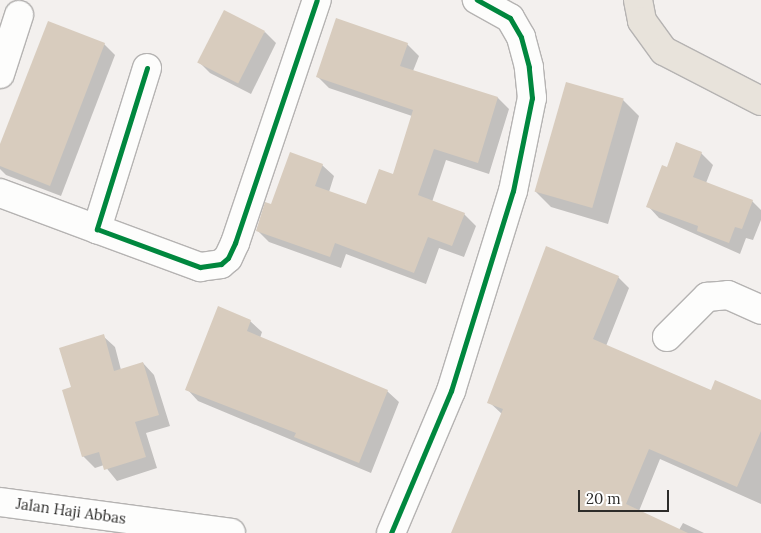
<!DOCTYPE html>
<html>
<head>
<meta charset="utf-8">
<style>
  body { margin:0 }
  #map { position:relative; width:761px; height:533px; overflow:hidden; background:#f3f0ee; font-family:Lora,serif }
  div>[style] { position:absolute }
  .shadow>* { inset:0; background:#0003 }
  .building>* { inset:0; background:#d8ccbe; transform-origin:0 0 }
  .roads { filter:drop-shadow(1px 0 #b5b3b2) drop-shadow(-1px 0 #b5b3b2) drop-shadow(0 1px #b5b3b2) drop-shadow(0 -1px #b5b3b2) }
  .minor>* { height:28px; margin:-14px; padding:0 14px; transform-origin:14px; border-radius:14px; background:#fdfdfc }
  .highway>* { height:28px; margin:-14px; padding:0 14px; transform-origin:14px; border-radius:14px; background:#e8e3db }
  .cycleway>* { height:5px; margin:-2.5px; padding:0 2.5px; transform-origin:2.5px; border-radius:2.5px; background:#00873e }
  span { translate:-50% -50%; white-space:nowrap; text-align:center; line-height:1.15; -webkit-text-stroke:4px #fff; paint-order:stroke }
  .street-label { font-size:15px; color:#2d2c2a }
  .scale { position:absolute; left:578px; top:490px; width:91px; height:22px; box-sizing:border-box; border:2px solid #2d2c2a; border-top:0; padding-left:6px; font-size:15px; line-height:18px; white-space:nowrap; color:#2d2c2a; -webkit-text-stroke:4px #fff; paint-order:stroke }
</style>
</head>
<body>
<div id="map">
  <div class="shadow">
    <div style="clip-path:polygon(265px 32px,276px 43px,251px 94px,210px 73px,199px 62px)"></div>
    <div style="clip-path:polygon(104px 44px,115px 55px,61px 196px,6px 175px,0 169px,0 148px)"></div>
    <div style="clip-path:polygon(407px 44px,419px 56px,413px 71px,498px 98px,509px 109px,489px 174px,446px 160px,432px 202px,464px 214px,476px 226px,464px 257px,439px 248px,426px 284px,346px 254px,341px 268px,269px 242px,257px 230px,272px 205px,322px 165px,334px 176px,329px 192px,367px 205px,393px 176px,412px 116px,329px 88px,317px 76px)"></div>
    <div style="clip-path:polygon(623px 100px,639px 116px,608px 224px,551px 207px,535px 191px)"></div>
    <div style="clip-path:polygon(701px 153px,713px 165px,706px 183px,752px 201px,761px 210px,761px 220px,753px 240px,746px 238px,740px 254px,659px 218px,648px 206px,667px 169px)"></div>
    <div style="clip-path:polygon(618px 277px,629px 288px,606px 346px,711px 392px,761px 400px,761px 504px,660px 459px,639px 511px,679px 530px,683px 523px,704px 533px,452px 533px,502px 414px,489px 402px)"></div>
    <div style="clip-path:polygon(250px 321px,262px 332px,260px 338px,387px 391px,399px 402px,371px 473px,198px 401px,187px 389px)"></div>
    <div style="clip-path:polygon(103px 336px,115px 347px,121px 370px,143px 363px,154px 375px,170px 426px,146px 433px,157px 468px,117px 481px,104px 465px,95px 468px,83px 456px,73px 388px)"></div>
  </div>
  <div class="building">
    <div style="left:224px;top:10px;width:46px;height:59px;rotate:27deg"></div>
    <div style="clip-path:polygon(336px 18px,408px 43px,400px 66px,498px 97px,478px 163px,434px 149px,418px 195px,465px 213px,452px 246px,428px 237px,414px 273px,335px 243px,330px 257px,256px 231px,265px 202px,271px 204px,290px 152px,323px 164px,315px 186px,366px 204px,379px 169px,393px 174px,413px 110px,316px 77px)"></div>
    <div style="clip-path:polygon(48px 21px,105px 43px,50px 186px,0 166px,0 144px)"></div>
    <div style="left:566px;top:82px;width:60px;height:114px;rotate:16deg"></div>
    <div style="clip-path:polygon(676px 142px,702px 152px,693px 177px,753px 200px,742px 229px,735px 227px,729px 243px,697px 231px,698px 226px,646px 207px,662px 165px,667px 167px)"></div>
    <div style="clip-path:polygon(546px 246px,619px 276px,593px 339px,711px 390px,715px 380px,761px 400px,761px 431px,737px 487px,649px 449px,626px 504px,688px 533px,451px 533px,503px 409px,487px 403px)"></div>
    <div style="clip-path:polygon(218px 306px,251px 320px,247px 331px,388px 390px,359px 463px,294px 437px,296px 433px,185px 390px)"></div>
    <div style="clip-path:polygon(104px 334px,114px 371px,143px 362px,159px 415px,135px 422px,146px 457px,104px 470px,99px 452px,82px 457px,62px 390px,71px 387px,59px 348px)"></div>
  </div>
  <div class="roads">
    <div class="minor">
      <div style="left:147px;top:68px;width:169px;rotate:107.3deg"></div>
      <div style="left:97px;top:229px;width:110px;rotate:20.3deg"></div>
      <div style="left:200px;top:267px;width:21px;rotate:-8deg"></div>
      <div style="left:221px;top:264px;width:9px;rotate:-41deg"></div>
      <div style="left:228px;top:258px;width:17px;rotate:-65deg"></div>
      <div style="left:235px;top:243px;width:256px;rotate:-71.4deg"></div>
      <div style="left:0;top:74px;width:62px;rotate:-72.1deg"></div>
      <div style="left:0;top:193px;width:103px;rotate:20.4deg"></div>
      <div style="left:667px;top:337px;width:57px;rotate:-45deg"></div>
      <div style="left:707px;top:297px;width:21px;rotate:-5deg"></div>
      <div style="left:728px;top:295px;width:36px;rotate:24deg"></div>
      <div style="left:0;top:502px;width:233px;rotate:7.6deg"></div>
      <div style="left:391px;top:533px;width:154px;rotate:-67.1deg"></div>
      <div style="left:451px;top:391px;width:209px;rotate:-72.8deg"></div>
      <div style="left:513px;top:191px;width:95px;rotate:-78.5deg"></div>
      <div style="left:532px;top:98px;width:31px;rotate:-96deg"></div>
      <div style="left:529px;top:67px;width:31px;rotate:-105deg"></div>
      <div style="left:521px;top:37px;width:22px;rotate:-120deg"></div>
      <div style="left:510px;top:18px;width:38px;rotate:-151deg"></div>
    </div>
    <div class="highway">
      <div style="left:638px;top:0;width:21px;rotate:79deg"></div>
      <div style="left:642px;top:21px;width:37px;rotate:54deg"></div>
      <div style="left:664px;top:51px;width:109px;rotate:27.3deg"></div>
    </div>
  </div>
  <div class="cycleway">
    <div style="left:147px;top:68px;width:169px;rotate:107.3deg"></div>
    <div style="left:97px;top:229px;width:110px;rotate:20.3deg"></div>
    <div style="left:200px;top:267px;width:21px;rotate:-8deg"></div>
    <div style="left:221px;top:264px;width:9px;rotate:-41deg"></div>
    <div style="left:228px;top:258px;width:17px;rotate:-65deg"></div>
    <div style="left:235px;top:243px;width:256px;rotate:-71.4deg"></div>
    <div style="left:391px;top:533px;width:154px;rotate:-67.1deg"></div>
    <div style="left:451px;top:391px;width:209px;rotate:-72.8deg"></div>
    <div style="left:513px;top:191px;width:95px;rotate:-78.5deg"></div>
    <div style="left:532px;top:98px;width:31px;rotate:-96deg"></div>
    <div style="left:529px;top:67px;width:31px;rotate:-105deg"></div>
    <div style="left:521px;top:37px;width:22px;rotate:-120deg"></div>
    <div style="left:510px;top:18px;width:38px;rotate:-151deg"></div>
  </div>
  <div class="street-label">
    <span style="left:71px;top:511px;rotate:8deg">Jalan Haji Abbas</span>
  </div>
  <div class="scale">20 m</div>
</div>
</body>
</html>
